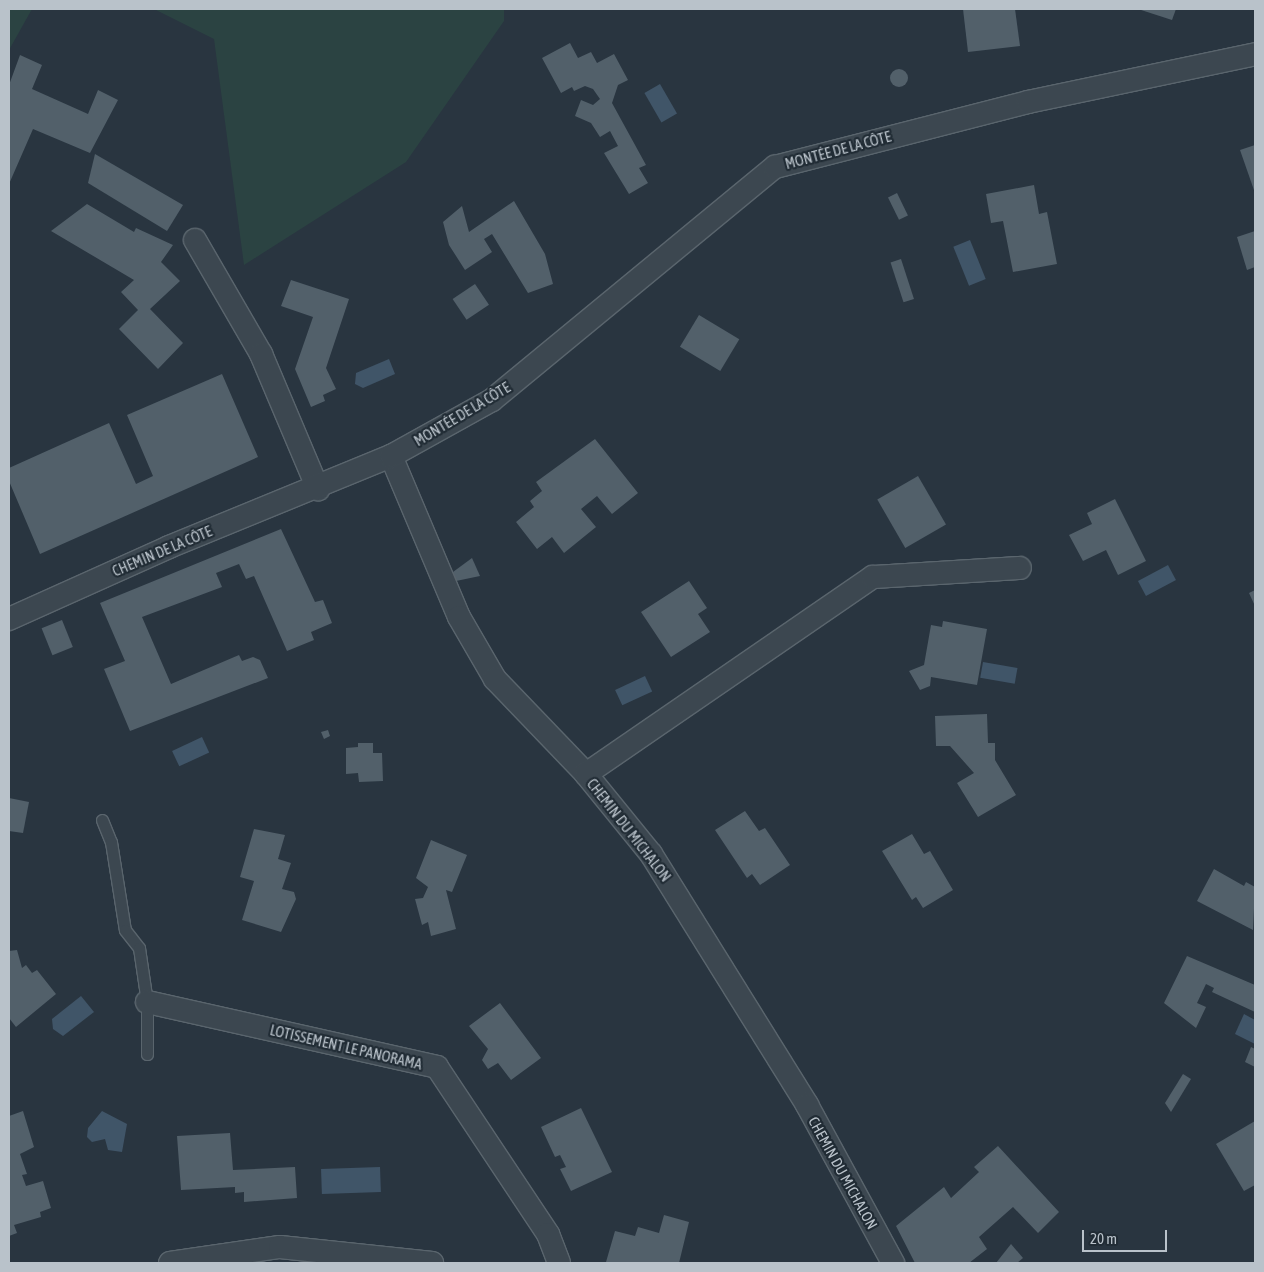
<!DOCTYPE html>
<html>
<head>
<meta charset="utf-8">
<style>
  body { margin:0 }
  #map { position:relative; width:1264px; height:1272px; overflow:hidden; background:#293540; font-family:"Asap Condensed",sans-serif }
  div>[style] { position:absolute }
  .green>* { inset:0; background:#2b4342 }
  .water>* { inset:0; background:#405568; transform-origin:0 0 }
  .building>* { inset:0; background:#52606a; transform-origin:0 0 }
  .round { border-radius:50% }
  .roads { filter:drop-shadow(1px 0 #5a656d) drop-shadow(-1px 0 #5a656d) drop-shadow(0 1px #5a656d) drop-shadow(0 -1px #5a656d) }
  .service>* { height:11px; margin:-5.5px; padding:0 5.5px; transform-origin:5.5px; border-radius:5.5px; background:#3c4750 }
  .minor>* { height:22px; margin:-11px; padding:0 11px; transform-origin:11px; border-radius:11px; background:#3c4750 }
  span { translate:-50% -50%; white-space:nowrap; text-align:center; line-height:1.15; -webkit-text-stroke:4.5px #212c35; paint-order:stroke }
  .street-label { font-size:15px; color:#b9c2ca }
  .frame { position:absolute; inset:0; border:10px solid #b9c2ca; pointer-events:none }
  .scale { position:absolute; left:1082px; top:1230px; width:85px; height:22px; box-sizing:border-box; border:2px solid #b9c2ca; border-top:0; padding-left:6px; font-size:15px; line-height:18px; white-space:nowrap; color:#b9c2ca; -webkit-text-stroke:4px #212c35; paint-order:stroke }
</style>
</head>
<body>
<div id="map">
  <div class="green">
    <div style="clip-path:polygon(9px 9px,32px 9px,9px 50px)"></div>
    <div style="clip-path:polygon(154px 9px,504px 9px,504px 21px,406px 162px,244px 265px,214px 39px)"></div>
  </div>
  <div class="water">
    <div style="left:660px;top:84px;width:34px;height:18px;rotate:60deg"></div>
    <div style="left:970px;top:240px;width:42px;height:18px;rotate:68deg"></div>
    <div style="clip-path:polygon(389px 359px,395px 374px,363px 388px,355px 384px,356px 373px)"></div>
    <div style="left:1168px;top:565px;width:17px;height:34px;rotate:62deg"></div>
    <div style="left:983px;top:662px;width:35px;height:16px;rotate:10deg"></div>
    <div style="left:645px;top:676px;width:17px;height:33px;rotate:65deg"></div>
    <div style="left:202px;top:737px;width:17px;height:33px;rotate:65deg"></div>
    <div style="clip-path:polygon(81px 996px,94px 1012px,63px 1036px,53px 1029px,52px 1019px)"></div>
    <div style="clip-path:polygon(1244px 1014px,1255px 1020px,1255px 1044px,1235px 1034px)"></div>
    <div style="clip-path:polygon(102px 1111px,127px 1124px,122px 1152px,108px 1150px,105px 1139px,92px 1142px,87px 1137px,88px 1128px)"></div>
    <div style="left:380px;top:1167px;width:25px;height:59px;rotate:88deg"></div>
  </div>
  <div class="building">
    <div style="clip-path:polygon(963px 9px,1015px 9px,1020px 46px,968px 52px)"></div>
    <div style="clip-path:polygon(1138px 9px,1176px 9px,1172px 20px)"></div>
    <div style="clip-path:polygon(570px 43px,578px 58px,591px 52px,597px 63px,614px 54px,628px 80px,618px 85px,612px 103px,646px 165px,639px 168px,648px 183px,629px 194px,604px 153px,618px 146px,610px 131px,600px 137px,591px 123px,575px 116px,581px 100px,593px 105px,600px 99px,593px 89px,585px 86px,574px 91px,572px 87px,561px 93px,542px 58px)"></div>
    <div style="clip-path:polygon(20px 55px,42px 65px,32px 89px,88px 114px,98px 90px,118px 100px,90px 153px,33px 129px,9px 184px,9px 85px)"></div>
    <div class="round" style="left:890px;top:69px;width:18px;height:18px"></div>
    <div style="clip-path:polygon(1255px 145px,1255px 193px,1240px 150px)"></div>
    <div style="clip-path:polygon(95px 154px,183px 205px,167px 231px,88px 183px)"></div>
    <div style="clip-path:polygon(1034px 185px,1039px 214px,1047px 212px,1057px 264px,1013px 272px,1003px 221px,991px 223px,986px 194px)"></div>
    <div style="left:897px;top:193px;width:25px;height:10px;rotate:64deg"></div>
    <div style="clip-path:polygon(514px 201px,545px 254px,553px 284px,528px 293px,492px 234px,484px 239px,492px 252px,465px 270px,449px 245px,443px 222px,462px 206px,469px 232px)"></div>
    <div style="clip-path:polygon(87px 204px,134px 232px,136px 228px,173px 245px,161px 262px,180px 281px,150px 309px,183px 343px,158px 369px,119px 329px,138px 310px,121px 292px,134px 280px,51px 231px)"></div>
    <div style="clip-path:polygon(1255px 231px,1255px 267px,1247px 270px,1237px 237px)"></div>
    <div style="left:901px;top:259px;width:42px;height:11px;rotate:72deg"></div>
    <div style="clip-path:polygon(291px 280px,349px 299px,326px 368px,336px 389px,323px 395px,325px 401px,311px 407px,295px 369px,313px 317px,281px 306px)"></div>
    <div style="left:475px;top:284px;width:25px;height:27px;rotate:56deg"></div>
    <div style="left:699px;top:315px;width:47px;height:37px;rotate:31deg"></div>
    <div style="clip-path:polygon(222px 374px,258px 457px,40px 554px,9px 481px,9px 468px,109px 423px,136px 484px,153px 476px,127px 415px)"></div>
    <div style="clip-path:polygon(595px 439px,638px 493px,612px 514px,597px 496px,581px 509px,596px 527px,564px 553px,552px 537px,537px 549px,516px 522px,534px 507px,530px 501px,542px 491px,536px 482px)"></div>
    <div style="left:918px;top:476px;width:56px;height:47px;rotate:60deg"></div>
    <div style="clip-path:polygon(1115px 499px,1146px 561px,1118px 575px,1106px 550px,1083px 561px,1069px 535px,1092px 524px,1087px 513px)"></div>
    <div style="clip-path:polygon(281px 529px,315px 602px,323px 600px,332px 623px,311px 632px,314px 640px,287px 651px,254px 576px,246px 579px,239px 564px,216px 573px,222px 587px,142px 617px,171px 684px,239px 655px,242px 661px,253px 657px,260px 660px,268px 678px,130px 731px,104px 669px,125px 661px,100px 603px)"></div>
    <div style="clip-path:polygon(472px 558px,480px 576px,456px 581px,453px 572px)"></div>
    <div style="clip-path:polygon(689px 581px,707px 608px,698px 614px,710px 632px,671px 657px,641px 612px)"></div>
    <div style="clip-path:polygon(1255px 590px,1255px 606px,1249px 593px)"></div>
    <div style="left:62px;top:620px;width:29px;height:22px;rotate:68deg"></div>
    <div style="clip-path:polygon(943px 621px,987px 629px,977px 685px,931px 677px,930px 686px,920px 690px,909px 671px,924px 665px,931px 625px,942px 627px)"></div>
    <div style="clip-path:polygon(987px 714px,988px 743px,995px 743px,995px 760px,1016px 795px,978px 817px,957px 783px,974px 773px,950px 746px,936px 746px,935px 716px)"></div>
    <div style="clip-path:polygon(328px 730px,330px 736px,324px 739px,321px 732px)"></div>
    <div style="clip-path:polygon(358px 743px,373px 743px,373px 753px,382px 753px,383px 781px,359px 782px,358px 773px,346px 774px,346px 748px,358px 747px)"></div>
    <div style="clip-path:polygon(9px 798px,29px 802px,23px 833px,9px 831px)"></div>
    <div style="clip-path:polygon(745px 811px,759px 831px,765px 828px,790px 865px,760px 885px,752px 874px,747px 878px,715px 830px)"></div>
    <div style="clip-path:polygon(254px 829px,285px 835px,278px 859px,291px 863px,282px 889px,294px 892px,296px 899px,281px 932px,242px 920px,254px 881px,240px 877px)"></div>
    <div style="clip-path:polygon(912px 834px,924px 854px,930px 851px,953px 890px,923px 908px,916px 897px,912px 900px,882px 851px)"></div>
    <div style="clip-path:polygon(431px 840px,467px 855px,452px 892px,446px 890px,456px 929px,431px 936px,428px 922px,422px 925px,415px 899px,423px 898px,428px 887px,416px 878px)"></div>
    <div style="clip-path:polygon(1214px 869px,1244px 886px,1246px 882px,1255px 887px,1253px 930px,1197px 901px)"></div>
    <div style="clip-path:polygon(17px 950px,22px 968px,26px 965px,32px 973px,37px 970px,56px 994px,16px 1027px,9px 1018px,9px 951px)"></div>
    <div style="clip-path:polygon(1187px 956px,1255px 985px,1255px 1012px,1212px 992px,1214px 988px,1206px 984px,1197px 1003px,1206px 1007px,1196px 1028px,1164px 1003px)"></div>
    <div style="clip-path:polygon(500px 1003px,541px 1058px,511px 1080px,498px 1063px,488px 1069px,482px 1060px,488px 1049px,469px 1026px)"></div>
    <div style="clip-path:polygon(1251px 1047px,1255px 1049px,1255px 1067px,1245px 1062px)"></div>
    <div style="clip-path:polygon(1183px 1074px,1191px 1079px,1171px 1112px,1165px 1103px)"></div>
    <div style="clip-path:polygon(581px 1108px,612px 1172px,571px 1191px,560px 1169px,566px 1167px,560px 1155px,555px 1157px,541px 1127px)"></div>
    <div style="clip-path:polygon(23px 1111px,34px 1147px,20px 1154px,27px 1174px,22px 1175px,26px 1186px,43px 1181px,51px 1208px,40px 1212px,41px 1217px,14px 1225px,17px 1233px,9px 1236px,9px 1116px)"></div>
    <div style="clip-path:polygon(1255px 1121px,1255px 1185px,1244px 1191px,1216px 1144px)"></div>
    <div style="clip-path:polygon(230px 1133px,233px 1170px,295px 1167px,297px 1198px,244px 1202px,244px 1192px,235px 1193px,235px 1187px,181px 1190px,177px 1136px)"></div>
    <div style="clip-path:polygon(998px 1146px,1059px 1212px,1038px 1233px,1013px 1207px,979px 1237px,987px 1249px,969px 1263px,915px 1263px,896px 1226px,944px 1187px,951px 1198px,979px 1172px,974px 1167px)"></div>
    <div style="clip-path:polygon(664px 1215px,689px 1222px,679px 1263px,606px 1262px,615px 1231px,635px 1236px,638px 1227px,659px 1233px)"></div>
    <div style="clip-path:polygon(1011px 1244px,1023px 1258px,1017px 1263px,996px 1263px)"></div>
  </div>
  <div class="roads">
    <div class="service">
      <div style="left:102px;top:820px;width:24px;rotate:68deg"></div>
      <div style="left:111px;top:842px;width:89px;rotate:81deg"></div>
      <div style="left:125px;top:930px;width:23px;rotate:52deg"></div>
      <div style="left:139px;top:948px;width:55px;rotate:81.6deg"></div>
      <div style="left:147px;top:1002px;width:52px;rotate:90deg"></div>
    </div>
    <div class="minor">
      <div style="left:195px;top:240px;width:132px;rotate:59.9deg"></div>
      <div style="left:261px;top:354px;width:147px;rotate:67.1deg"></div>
      <div style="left:391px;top:456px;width:175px;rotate:67.1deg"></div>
      <div style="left:459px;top:617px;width:72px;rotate:59.9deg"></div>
      <div style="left:495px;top:679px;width:132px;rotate:46.2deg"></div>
      <div style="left:586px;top:774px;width:103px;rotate:50.9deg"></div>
      <div style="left:651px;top:854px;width:296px;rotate:58.1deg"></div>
      <div style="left:807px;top:1105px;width:180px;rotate:61.4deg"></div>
      <div style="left:9px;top:619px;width:175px;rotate:-24.2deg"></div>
      <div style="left:169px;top:547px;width:240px;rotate:-22.3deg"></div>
      <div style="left:391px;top:456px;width:115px;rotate:-29deg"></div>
      <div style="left:492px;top:400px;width:367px;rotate:-39.5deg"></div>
      <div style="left:775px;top:167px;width:261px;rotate:-14.4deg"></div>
      <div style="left:1028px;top:102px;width:232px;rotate:-11.9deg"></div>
      <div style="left:586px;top:774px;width:348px;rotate:-34.5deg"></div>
      <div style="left:873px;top:577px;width:147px;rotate:-3.5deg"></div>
      <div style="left:147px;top:1002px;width:297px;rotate:12.6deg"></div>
      <div style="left:437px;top:1067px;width:201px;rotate:56.4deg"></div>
      <div style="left:548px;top:1234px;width:31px;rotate:69deg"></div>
      <div style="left:170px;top:1263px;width:111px;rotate:-8.3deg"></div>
      <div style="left:280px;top:1247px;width:153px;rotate:6deg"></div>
    </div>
  </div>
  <div class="street-label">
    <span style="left:838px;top:150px;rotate:-15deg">MONTÉE DE LA CÔTE</span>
    <span style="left:462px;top:414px;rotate:-31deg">MONTÉE DE LA CÔTE</span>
    <span style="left:162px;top:551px;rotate:-23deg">CHEMIN DE LA CÔTE</span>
    <span style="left:629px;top:830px;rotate:52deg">CHEMIN DU MICHALON</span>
    <span style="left:346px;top:1047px;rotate:13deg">LOTISSEMENT LE PANORAMA</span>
    <span style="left:843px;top:1173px;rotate:61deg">CHEMIN DU MICHALON</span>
  </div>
  <div class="frame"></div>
  <div class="scale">20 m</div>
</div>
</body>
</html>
